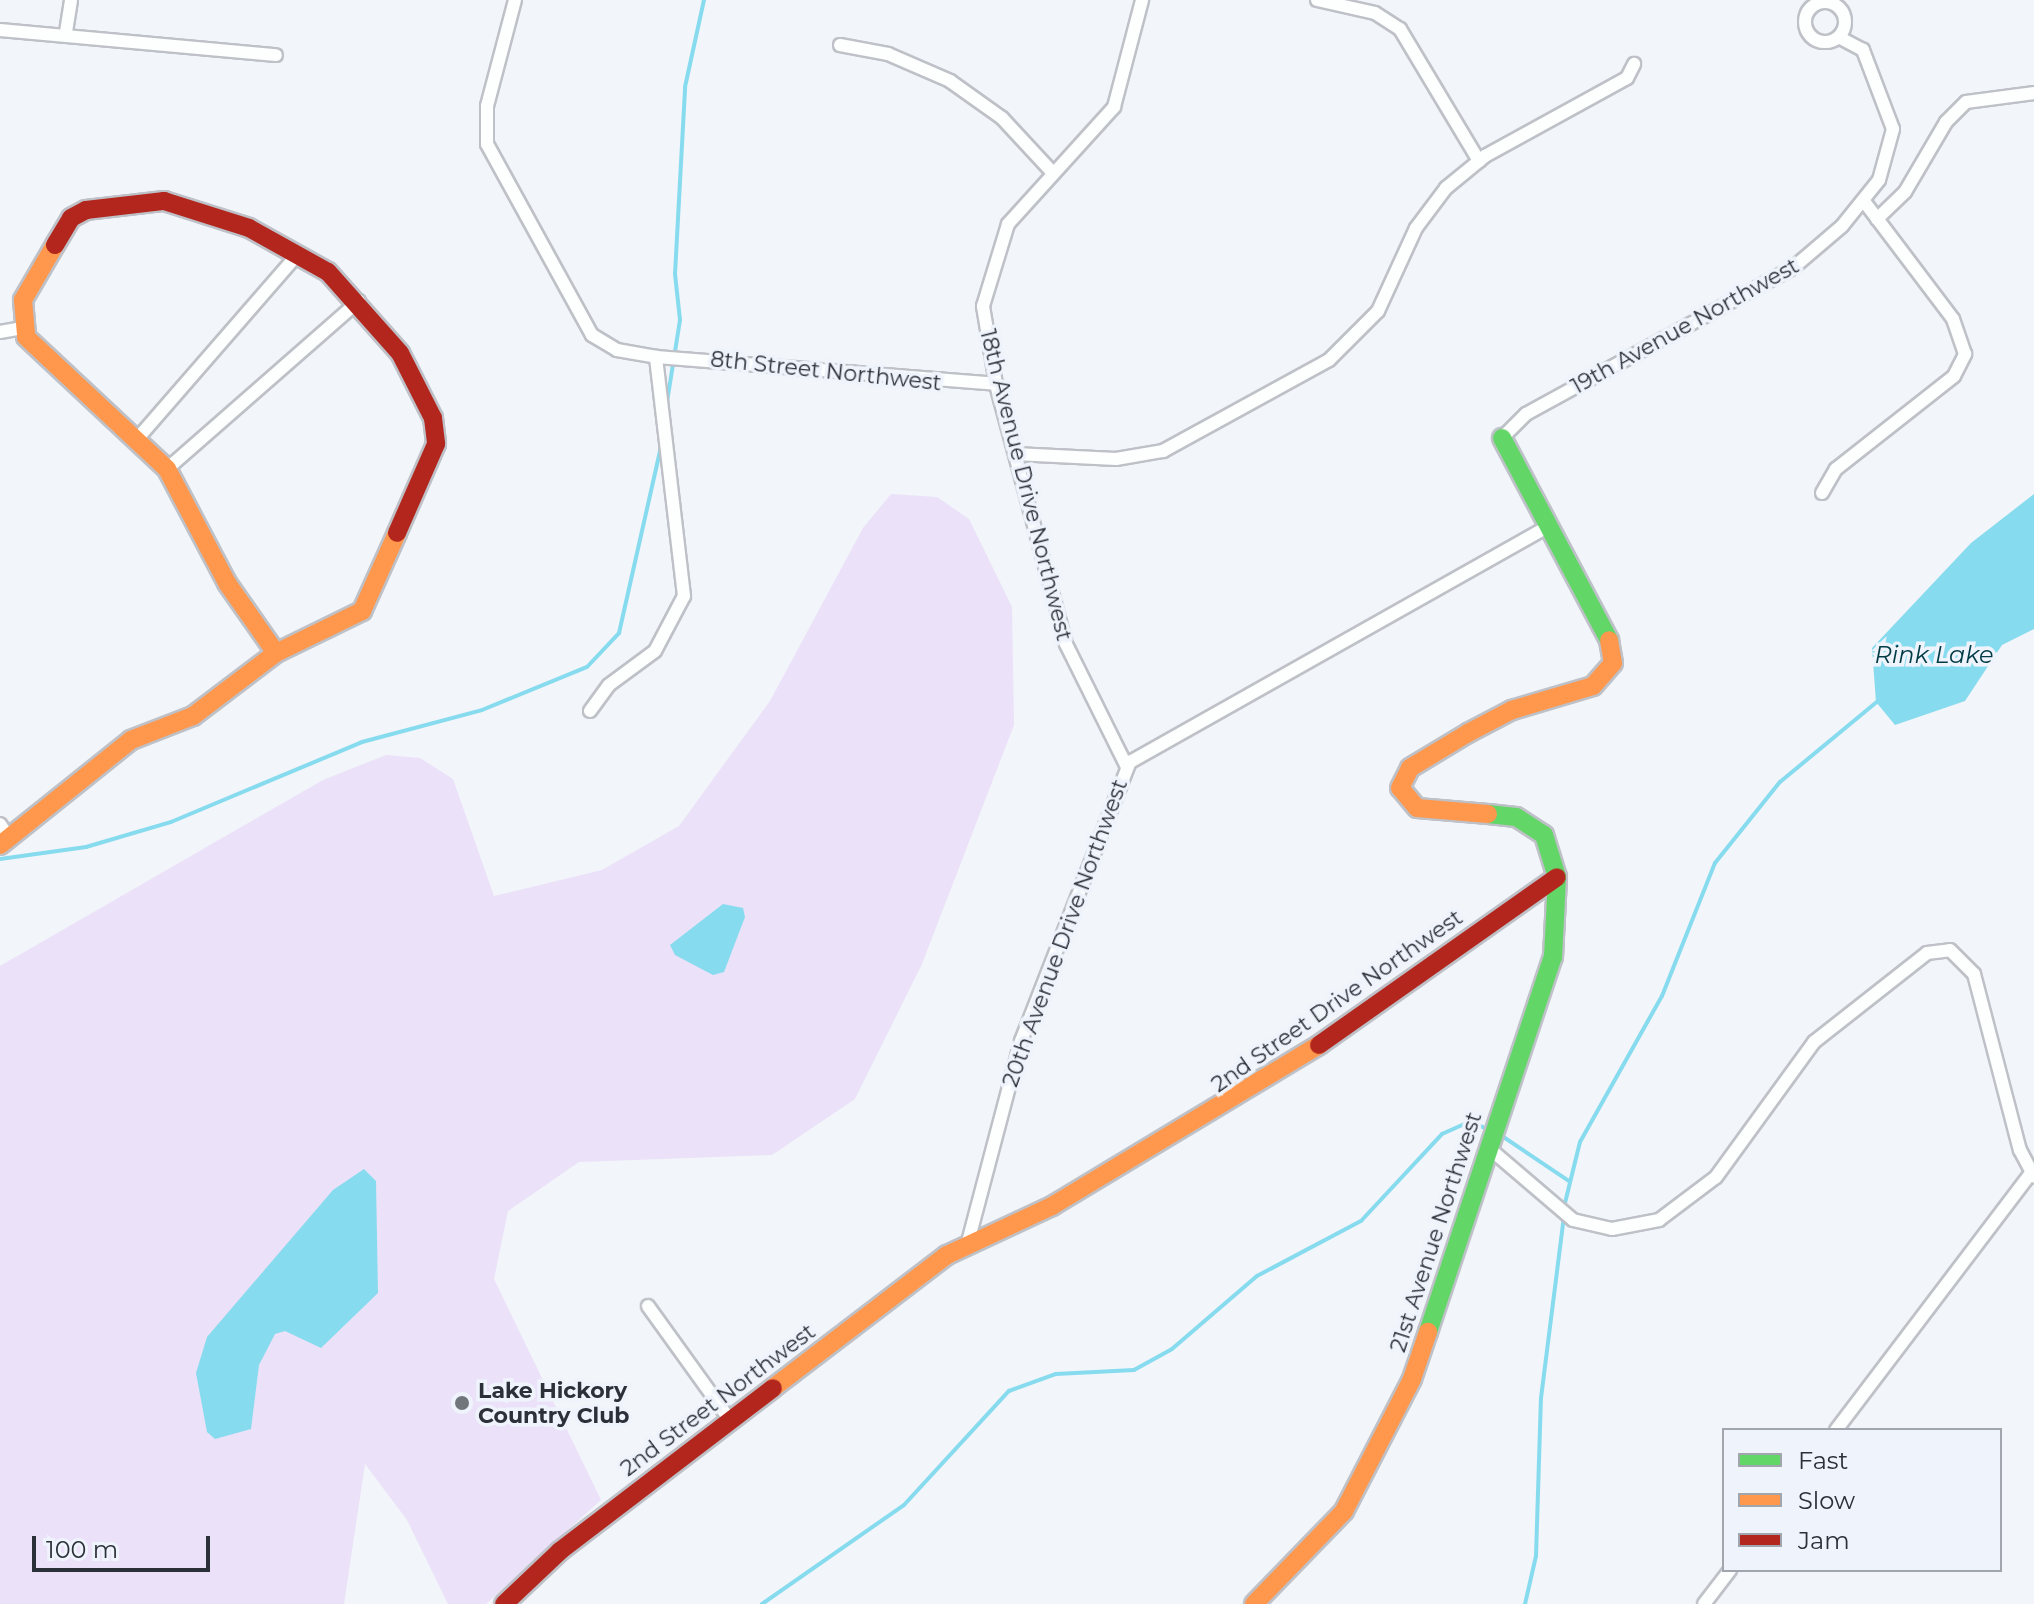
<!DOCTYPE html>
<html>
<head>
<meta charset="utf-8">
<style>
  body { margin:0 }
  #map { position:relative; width:2034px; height:1604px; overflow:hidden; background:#f2f5f9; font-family:Montserrat,sans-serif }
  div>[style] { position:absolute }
  .green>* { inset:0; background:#ebe1f9 }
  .water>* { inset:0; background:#87dbee }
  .stream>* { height:4px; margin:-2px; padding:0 2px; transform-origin:2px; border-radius:2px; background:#87dbee }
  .roads { filter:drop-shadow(2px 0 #bec1c7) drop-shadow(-2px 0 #bec1c7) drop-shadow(0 2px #bec1c7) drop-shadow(0 -2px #bec1c7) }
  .street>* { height:12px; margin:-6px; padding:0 6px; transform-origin:6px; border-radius:6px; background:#fdfefe }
  .street>.ring { margin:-6px; padding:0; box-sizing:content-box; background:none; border:12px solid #fdfefe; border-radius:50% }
  .fast>* { height:18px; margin:-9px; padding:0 9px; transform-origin:9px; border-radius:9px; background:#63d668 }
  .slow>* { height:18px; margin:-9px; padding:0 9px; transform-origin:9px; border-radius:9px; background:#ff974d }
  .jam>* { height:18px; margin:-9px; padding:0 9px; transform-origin:9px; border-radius:9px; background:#b3261e }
  .dots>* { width:22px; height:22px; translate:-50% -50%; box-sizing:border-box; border:4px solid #eff4fc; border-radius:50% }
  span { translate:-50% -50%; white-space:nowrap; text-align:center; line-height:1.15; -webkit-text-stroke:7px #eff4fc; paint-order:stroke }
  .street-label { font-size:22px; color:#2c3038 }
  .poi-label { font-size:22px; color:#2c3038; font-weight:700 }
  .left { translate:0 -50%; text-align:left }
  .water-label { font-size:24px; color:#003a45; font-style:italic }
  .legend { position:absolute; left:1722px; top:1428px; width:280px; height:144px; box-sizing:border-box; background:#eff4fc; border:2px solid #a1a6ae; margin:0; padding:10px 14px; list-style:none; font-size:24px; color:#2c3038 }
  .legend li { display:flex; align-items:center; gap:16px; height:40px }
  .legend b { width:40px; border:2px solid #a1a6ae }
  .scale { position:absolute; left:32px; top:1536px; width:178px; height:36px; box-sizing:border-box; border:4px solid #2c3038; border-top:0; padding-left:10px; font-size:24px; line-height:28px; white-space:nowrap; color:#2c3038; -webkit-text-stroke:6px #eff4fc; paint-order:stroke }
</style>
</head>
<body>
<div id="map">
  <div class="green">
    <div style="clip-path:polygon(891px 494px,937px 497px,969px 519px,1012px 607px,1014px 725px,922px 964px,855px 1099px,772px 1155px,579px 1162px,508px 1211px,494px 1279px,601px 1500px,486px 1604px,448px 1604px,407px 1520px,365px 1464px,344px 1604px,0 1604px,0 966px,323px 780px,386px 755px,420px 758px,453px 779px,494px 896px,602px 870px,679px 826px,770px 701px,863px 528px)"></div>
  </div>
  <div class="water">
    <div style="clip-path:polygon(2034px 494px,2034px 629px,2002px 645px,1965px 701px,1895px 725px,1876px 702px,1872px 648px,1971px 543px)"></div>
    <div style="clip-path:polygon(723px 904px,743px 908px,745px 917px,724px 972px,713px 975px,675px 955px,670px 945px)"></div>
    <div style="clip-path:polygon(364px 1169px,376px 1181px,378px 1293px,321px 1348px,285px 1331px,275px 1334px,259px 1365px,251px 1429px,215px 1439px,207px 1432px,196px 1373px,207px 1337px,333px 1190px)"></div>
  </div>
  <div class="stream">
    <div style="left:667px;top:402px;width:83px;rotate:-81deg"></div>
    <div style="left:680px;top:320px;width:46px;rotate:-96.2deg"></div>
    <div style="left:675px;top:274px;width:187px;rotate:-86.9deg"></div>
    <div style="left:685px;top:87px;width:89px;rotate:-77.7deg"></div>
    <div style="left:0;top:859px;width:87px;rotate:-7.9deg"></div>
    <div style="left:86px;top:847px;width:89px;rotate:-16.4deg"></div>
    <div style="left:171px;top:822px;width:207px;rotate:-22.7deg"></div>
    <div style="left:362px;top:742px;width:124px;rotate:-14.9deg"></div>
    <div style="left:482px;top:710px;width:113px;rotate:-22.3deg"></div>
    <div style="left:587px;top:667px;width:47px;rotate:-46.7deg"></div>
    <div style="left:619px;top:633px;width:192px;rotate:-77.3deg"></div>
    <div style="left:1499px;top:1134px;width:84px;rotate:33.9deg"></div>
    <div style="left:1564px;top:1207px;width:67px;rotate:-76.2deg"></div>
    <div style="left:1580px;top:1142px;width:167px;rotate:-60.7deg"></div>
    <div style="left:1662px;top:996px;width:143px;rotate:-68.3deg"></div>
    <div style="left:1715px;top:863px;width:104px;rotate:-51.3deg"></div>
    <div style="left:1780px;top:782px;width:129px;rotate:-39.6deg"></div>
    <div style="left:762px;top:1604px;width:173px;rotate:-34.9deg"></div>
    <div style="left:904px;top:1505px;width:155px;rotate:-47.4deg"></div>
    <div style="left:1009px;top:1391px;width:50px;rotate:-19.9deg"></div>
    <div style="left:1056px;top:1374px;width:78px;rotate:-2.9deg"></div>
    <div style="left:1134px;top:1370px;width:43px;rotate:-28.9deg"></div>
    <div style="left:1172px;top:1349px;width:112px;rotate:-40.7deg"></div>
    <div style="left:1257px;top:1276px;width:118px;rotate:-27.9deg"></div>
    <div style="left:1361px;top:1221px;width:119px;rotate:-47deg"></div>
    <div style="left:1442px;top:1134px;width:30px;rotate:-24deg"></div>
    <div style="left:1469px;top:1122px;width:23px;rotate:20deg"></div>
    <div style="left:1525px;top:1604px;width:49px;rotate:-77.1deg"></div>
    <div style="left:1536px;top:1556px;width:158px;rotate:-88.2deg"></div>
    <div style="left:1541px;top:1398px;width:183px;rotate:-82.8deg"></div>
  </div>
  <div class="roads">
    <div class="street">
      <div style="left:515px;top:0;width:110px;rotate:104.8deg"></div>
      <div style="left:487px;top:106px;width:38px;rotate:90deg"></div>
      <div style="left:487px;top:144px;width:218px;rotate:61.2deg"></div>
      <div style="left:592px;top:335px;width:29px;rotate:31deg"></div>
      <div style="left:617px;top:350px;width:40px;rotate:10deg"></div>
      <div style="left:656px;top:357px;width:341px;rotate:4.5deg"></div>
      <div style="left:1317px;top:0;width:59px;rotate:12.6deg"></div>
      <div style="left:1375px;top:13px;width:30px;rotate:33deg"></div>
      <div style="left:1400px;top:29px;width:154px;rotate:59.1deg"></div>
      <div class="ring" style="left:1805px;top:2px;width:28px;height:28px"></div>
      <div style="left:0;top:30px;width:277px;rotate:5.2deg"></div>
      <div style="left:66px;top:32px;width:32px;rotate:-81deg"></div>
      <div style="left:840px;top:45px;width:49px;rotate:10.6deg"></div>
      <div style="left:888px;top:54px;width:68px;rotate:23.5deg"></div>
      <div style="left:950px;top:81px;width:64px;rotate:35.4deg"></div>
      <div style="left:1002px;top:118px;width:75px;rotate:47.2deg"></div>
      <div style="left:1877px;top:219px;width:39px;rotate:-44deg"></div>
      <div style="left:1905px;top:192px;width:81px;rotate:-59.6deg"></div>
      <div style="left:1946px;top:122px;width:28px;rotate:-45deg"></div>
      <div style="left:1966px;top:102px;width:69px;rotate:-7.5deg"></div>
      <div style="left:0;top:332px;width:23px;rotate:-10deg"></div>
      <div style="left:138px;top:438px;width:242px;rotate:-49deg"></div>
      <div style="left:1502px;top:438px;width:34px;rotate:-45deg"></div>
      <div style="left:1526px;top:414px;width:306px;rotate:-28.7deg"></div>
      <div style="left:1794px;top:267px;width:63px;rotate:-40.5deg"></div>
      <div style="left:1842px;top:226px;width:59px;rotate:-51.2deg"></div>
      <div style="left:1879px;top:180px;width:53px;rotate:-74.6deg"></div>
      <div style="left:1893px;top:129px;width:85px;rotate:-110.8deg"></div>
      <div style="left:1863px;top:50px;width:24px;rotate:-152deg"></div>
      <div style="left:1015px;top:454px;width:101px;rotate:2.8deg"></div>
      <div style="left:1116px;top:459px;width:48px;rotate:-9.7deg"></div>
      <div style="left:1163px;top:451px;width:189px;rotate:-28.7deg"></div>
      <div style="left:1329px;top:360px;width:69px;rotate:-45deg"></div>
      <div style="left:1378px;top:311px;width:91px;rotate:-65.4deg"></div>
      <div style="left:1416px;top:228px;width:50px;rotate:-53.1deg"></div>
      <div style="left:1446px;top:188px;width:50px;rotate:-39.4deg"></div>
      <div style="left:1485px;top:156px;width:162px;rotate:-28.8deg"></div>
      <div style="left:1627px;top:78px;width:16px;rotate:-63deg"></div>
      <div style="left:167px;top:469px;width:255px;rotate:-41.2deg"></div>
      <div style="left:1822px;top:493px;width:28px;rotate:-60deg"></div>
      <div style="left:1836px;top:469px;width:150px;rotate:-38.2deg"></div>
      <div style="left:1954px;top:376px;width:25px;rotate:-63deg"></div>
      <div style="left:1965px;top:354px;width:37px;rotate:-109deg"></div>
      <div style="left:1953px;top:319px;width:149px;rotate:-127.1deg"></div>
      <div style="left:590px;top:711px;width:32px;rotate:-54deg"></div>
      <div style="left:609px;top:685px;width:57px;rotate:-36.5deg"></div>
      <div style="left:655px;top:651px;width:62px;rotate:-62.2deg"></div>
      <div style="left:684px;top:596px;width:241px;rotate:-96.7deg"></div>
      <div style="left:1127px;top:767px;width:137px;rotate:-116.4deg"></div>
      <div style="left:1066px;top:644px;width:269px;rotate:-105.1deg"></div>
      <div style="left:996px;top:384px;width:79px;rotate:-99.5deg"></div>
      <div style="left:983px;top:306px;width:86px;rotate:-73deg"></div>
      <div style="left:1008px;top:224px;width:158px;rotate:-47.8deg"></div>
      <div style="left:1114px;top:107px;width:111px;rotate:-75.3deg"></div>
      <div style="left:0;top:824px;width:17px;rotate:57deg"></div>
      <div style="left:1490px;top:1149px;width:109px;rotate:40.5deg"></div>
      <div style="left:1573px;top:1220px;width:40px;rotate:13deg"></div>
      <div style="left:1612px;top:1229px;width:48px;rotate:-10.8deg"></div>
      <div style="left:1659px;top:1220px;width:71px;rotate:-37deg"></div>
      <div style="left:1716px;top:1177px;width:167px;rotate:-54deg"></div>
      <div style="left:1814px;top:1042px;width:144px;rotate:-38.2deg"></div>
      <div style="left:1927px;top:953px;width:23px;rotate:-7deg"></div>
      <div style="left:1950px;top:950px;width:34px;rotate:45deg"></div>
      <div style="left:1974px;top:974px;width:182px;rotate:75.4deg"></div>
      <div style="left:2020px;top:1150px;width:30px;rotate:62deg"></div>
      <div style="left:968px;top:1242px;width:208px;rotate:-75.2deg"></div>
      <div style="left:1021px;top:1041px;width:300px;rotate:-68.7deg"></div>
      <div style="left:1130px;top:762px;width:479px;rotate:-29.4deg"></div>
      <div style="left:648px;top:1306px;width:140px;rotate:54.3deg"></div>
      <div style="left:1836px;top:1430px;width:323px;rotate:-52.8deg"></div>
      <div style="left:1704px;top:1604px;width:43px;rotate:-52.6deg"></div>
    </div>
    <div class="fast">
      <div style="left:1502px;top:438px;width:229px;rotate:62.1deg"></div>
      <div style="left:1428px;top:1332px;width:395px;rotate:-71.6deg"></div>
      <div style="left:1553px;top:957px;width:80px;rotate:-87.1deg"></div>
      <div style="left:1557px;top:877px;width:44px;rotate:-107.2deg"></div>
      <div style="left:1544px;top:835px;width:33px;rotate:-147deg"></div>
      <div style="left:1516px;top:817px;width:28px;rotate:-174deg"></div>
    </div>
    <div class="slow">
      <div style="left:55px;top:245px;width:64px;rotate:120.2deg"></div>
      <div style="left:23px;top:300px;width:37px;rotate:85deg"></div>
      <div style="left:26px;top:337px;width:193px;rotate:43.1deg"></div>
      <div style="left:167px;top:469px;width:129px;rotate:62.2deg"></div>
      <div style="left:227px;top:583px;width:85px;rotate:55deg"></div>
      <div style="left:1488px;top:814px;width:71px;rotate:-175.2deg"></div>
      <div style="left:1417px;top:808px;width:26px;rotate:-130deg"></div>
      <div style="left:1400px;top:788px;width:22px;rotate:-63deg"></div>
      <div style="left:1410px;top:768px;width:68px;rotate:-31.1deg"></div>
      <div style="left:1468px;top:733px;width:50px;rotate:-27.6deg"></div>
      <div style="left:1512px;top:710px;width:84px;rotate:-16.5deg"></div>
      <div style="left:1593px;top:686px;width:30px;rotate:-49deg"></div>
      <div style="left:1613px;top:663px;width:23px;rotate:-100deg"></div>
      <div style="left:0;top:845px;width:168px;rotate:-38.7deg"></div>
      <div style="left:131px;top:740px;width:66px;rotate:-21.2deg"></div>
      <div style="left:193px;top:716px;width:104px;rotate:-37.2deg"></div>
      <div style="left:276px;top:653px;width:96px;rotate:-26deg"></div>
      <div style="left:362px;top:611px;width:85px;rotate:-65.8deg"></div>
      <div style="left:773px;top:1388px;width:219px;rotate:-37.4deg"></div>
      <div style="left:947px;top:1255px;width:116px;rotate:-25deg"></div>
      <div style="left:1052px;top:1206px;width:312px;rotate:-31.1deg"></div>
      <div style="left:1254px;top:1604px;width:129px;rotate:-45.9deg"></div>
      <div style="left:1344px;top:1511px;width:148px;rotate:-62.7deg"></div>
      <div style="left:1412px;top:1379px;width:50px;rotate:-71.2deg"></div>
    </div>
    <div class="jam">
      <div style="left:55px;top:245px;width:31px;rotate:-59deg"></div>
      <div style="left:71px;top:218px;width:17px;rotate:-28deg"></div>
      <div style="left:86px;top:210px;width:79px;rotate:-6.6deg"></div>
      <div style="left:164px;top:201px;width:89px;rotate:17.6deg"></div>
      <div style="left:249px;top:228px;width:90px;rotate:29.1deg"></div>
      <div style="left:328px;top:272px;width:108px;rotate:48.4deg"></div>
      <div style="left:400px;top:353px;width:73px;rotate:63.1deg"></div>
      <div style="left:433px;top:418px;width:26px;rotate:83deg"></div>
      <div style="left:436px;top:444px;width:97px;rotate:113.7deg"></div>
      <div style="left:1319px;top:1045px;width:291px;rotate:-35.2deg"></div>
      <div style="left:504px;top:1604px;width:77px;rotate:-43.4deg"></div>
      <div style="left:560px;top:1551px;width:268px;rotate:-37.4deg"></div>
    </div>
  </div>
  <div class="dots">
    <div style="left:462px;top:1403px;background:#71757c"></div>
  </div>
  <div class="street-label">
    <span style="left:1685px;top:326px;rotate:-29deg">19th Avenue Northwest</span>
    <span style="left:826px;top:371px;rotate:6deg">8th Street Northwest</span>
    <span style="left:1026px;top:485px;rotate:76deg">18th Avenue Drive Northwest</span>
    <span style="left:1065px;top:933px;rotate:-70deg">20th Avenue Drive Northwest</span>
    <span style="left:1337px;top:1001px;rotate:-35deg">2nd Street Drive Northwest</span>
    <span style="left:1436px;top:1232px;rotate:-72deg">21st Avenue Northwest</span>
    <span style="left:718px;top:1400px;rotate:-37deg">2nd Street Northwest</span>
  </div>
  <div class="poi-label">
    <span class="left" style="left:478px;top:1403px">Lake Hickory<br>Country Club</span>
  </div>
  <div class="water-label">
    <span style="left:1934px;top:655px">Rink Lake</span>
  </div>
  <ul class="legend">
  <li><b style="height:10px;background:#63d668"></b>Fast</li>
  <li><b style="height:10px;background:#ff974d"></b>Slow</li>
  <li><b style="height:10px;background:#b3261e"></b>Jam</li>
  </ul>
  <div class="scale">100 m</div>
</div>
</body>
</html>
